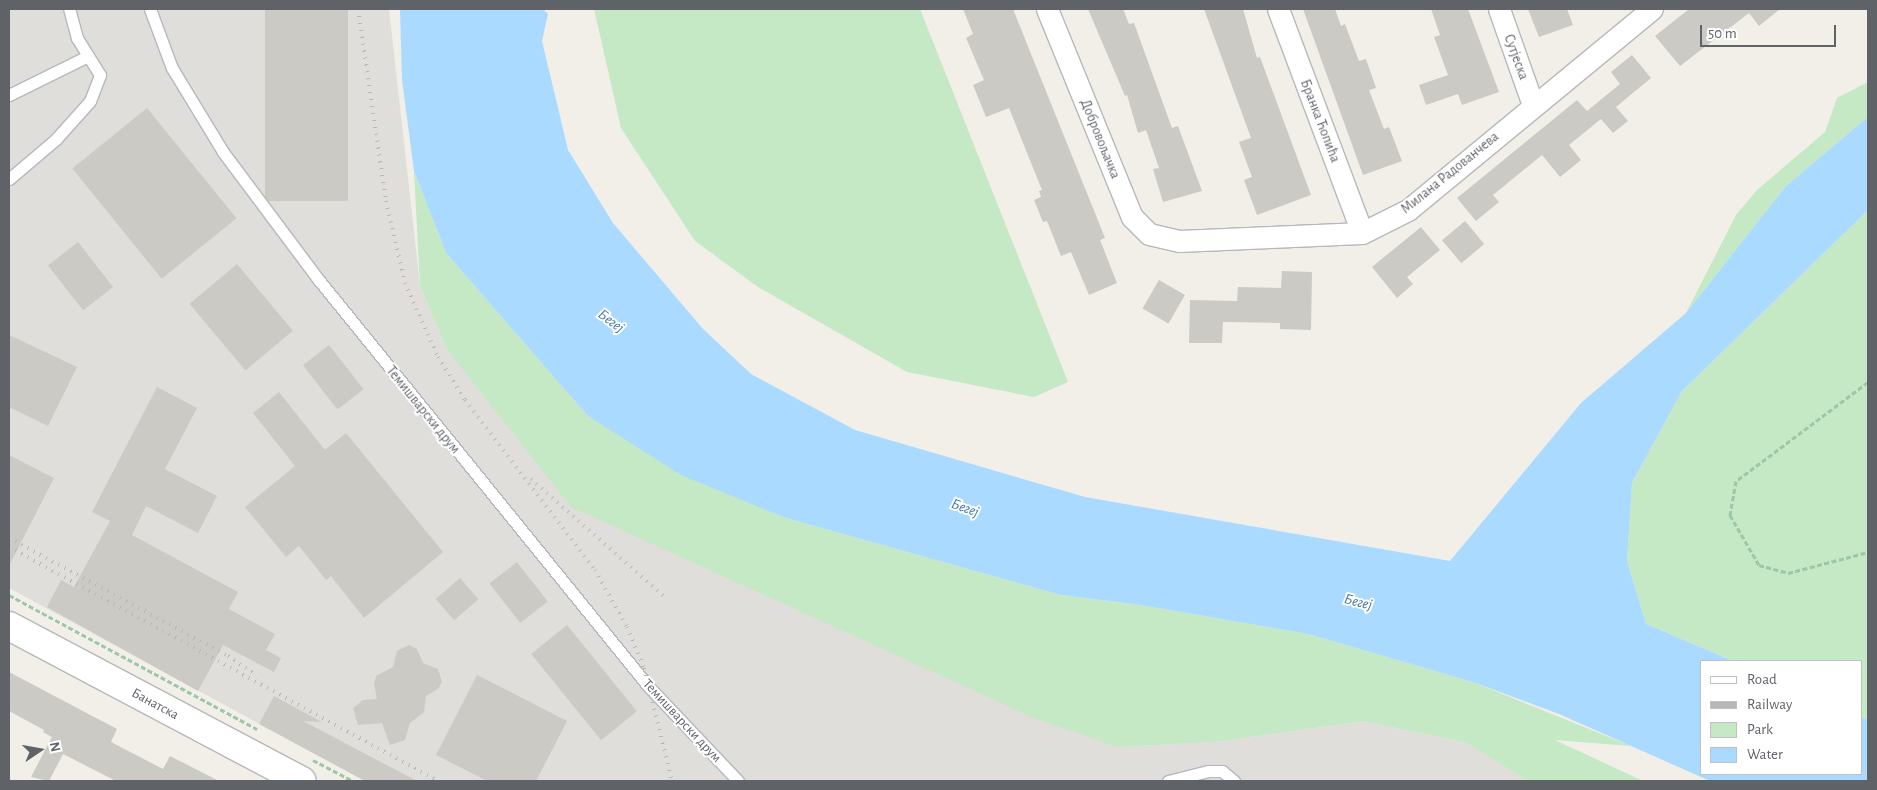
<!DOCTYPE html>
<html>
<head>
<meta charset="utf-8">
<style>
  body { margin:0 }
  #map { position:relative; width:1877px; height:790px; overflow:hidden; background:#f1efe8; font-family:"Alegreya Sans",sans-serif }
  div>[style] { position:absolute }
  .industrial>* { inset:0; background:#e0deda }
  .green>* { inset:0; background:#c5e8c5 }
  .water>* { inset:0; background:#aadaff }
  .building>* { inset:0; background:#cccac5; transform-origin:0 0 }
  .path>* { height:3px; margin-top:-1.5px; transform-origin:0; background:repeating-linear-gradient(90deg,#9cc7a9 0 5px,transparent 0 7.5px) }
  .roads { filter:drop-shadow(1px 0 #b5b8bc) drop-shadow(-1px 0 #b5b8bc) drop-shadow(0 1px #b5b8bc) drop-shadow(0 -1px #b5b8bc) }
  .lane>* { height:11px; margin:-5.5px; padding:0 5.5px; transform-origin:5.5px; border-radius:5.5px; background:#fff }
  .street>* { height:21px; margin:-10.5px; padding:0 10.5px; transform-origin:10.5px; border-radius:10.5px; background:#fff }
  .secondary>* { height:28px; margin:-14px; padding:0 14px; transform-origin:14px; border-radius:14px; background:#fff }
  .rail>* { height:4px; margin-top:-2px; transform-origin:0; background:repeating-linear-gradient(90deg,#b6b7b8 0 1px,transparent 0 7px) }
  span { translate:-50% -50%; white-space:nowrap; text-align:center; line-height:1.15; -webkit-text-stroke:4px #fff; paint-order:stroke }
  .street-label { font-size:14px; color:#5f6368 }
  .water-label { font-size:15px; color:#4174aa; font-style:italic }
  .frame { position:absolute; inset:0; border:10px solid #5f6368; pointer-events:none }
  .legend { position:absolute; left:1700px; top:660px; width:162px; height:115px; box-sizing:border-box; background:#fff; border:1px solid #bfc1c3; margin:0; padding:6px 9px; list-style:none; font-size:15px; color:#5f6368 }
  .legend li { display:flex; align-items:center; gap:10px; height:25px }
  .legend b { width:25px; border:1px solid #bfc1c3 }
  .north { position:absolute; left:15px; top:725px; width:50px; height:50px; -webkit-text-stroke:4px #fff; paint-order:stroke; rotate:78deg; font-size:14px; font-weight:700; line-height:20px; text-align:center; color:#5f6368 }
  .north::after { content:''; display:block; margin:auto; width:18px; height:22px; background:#5f6368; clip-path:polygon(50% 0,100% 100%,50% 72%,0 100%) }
  .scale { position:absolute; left:1700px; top:25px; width:136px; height:22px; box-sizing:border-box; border:2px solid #5f6368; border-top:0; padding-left:6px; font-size:15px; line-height:18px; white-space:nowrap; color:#5f6368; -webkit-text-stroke:4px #fff; paint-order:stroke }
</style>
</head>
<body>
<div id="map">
  <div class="industrial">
    <div style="clip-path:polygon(9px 9px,389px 9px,420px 285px,446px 348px,1118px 747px,1214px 742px,1364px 721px,1466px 743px,1528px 781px,365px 781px,9px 588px)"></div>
  </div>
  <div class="green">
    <div style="clip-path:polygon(594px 9px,920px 9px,1068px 382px,1034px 397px,907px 372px,758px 287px,695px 241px,621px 128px)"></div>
    <div style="clip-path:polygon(1868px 82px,1868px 117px,1786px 186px,1686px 313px,1736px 215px,1757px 190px,1825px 132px,1837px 98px)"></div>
    <div style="clip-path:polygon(414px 171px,446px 253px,588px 416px,786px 518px,1061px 595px,1141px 605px,1308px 634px,1473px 682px,1631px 746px,1555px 740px,1643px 781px,1528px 781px,1466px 743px,1364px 721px,1214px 742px,1118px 747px,1036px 719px,571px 507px,446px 348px,420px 285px)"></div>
    <div style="clip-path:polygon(1868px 210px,1868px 720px,1861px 717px,1861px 661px,1733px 661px,1646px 624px,1627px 561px,1632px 483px,1682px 391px)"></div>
  </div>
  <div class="water">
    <div style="clip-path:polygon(400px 9px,543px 9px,548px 14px,542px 41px,568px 150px,613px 223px,703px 329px,751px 374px,855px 430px,1085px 497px,1450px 561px,1581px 403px,1686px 313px,1786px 186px,1868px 117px,1868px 210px,1682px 391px,1632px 483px,1627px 561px,1646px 624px,1733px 661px,1701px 661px,1701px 774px,1861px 774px,1861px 717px,1868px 720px,1868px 781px,1710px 781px,1559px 714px,1473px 682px,1308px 634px,1141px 605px,1061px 595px,786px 518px,681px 475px,588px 416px,446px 253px,414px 171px,402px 80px)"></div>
  </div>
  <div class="building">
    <div style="left:265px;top:9px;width:83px;height:192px"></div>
    <div style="clip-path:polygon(963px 9px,1013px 9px,1105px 238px,1100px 240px,1117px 283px,1089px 295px,1071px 252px,1061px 256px,1047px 221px,1043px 222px,1034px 200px,1041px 197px,1039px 191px,1042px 190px,1009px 108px,986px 117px,973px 85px,984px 80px,966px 38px,973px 34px)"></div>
    <div style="clip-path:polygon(1088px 9px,1123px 9px,1129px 24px,1134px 23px,1172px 128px,1178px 126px,1202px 191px,1163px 202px,1153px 169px,1159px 168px,1146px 130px,1138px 133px,1127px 95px,1125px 96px)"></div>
    <div style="clip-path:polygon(1204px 9px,1243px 9px,1257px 58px,1260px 57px,1311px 195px,1257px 215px,1244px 180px,1252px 177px,1239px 142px,1251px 138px)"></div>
    <div style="clip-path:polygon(1303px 9px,1335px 9px,1341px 26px,1345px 24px,1359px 61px,1366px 59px,1376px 88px,1369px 90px,1384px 129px,1389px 127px,1402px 161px,1363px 175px)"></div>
    <div style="clip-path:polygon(1431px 9px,1468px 9px,1499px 92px,1462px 105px,1458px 94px,1426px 105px,1419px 85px,1448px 75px,1434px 37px,1440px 35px)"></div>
    <div style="clip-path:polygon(1528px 9px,1567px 9px,1573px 25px,1539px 37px)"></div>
    <div style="clip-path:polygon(1689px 9px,1780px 9px,1759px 26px,1749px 13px,1680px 66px,1655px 36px)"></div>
    <div style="clip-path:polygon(1632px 55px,1651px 78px,1616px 107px,1628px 121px,1613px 133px,1601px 119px,1569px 145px,1581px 160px,1560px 177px,1542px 155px,1493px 195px,1499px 202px,1476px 221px,1457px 198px,1577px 100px,1587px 111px,1620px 84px,1611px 72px)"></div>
    <div style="left:147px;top:108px;width:142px;height:96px;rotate:51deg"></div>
    <div style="left:1465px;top:221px;width:30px;height:30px;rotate:50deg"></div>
    <div style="clip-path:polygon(1421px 227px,1440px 250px,1407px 277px,1413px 284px,1397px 298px,1372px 267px)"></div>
    <div style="left:78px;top:242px;width:57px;height:38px;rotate:52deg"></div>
    <div style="left:237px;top:264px;width:87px;height:62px;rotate:50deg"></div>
    <div style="clip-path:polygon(1282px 271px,1312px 272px,1311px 330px,1280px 329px,1280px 323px,1223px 322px,1222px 343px,1189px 343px,1190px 300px,1237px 301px,1238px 287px,1281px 288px)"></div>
    <div style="left:1159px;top:280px;width:30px;height:33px;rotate:30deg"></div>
    <div style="clip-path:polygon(9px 335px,77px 367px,48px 426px,9px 407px)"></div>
    <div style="left:329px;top:345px;width:56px;height:33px;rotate:52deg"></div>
    <div style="clip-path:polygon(157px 387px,197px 408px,165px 469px,217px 496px,198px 533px,146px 506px,132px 535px,238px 592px,229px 609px,275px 634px,266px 650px,281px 658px,274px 672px,223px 645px,198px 691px,47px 607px,61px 580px,74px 587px,110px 521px,92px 512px)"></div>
    <div style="clip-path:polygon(279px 392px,325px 450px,346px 433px,443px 552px,364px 618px,331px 576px,326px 580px,299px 546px,286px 557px,245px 507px,295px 466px,253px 413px)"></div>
    <div style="clip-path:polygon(9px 455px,54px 478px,9px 566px)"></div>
    <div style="left:517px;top:562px;width:50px;height:35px;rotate:52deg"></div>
    <div style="left:460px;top:578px;width:28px;height:32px;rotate:49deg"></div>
    <div style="left:567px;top:625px;width:111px;height:46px;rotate:51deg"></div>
    <div style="clip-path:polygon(409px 645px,417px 649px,423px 663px,438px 669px,442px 682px,438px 689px,426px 696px,424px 712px,410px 723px,405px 740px,390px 745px,382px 723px,358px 725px,353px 708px,363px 700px,377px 699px,374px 684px,376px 676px,393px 667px,397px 651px)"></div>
    <div style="clip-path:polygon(9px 672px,117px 729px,111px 742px,163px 769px,170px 756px,219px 781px,116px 781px,63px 754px,49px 781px,31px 777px,52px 737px,43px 732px,44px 730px,9px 711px)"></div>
    <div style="clip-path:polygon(477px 675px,567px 721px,536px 781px,487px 781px,436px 755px)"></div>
    <div style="clip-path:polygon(274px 696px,322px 722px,303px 721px,417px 781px,365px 781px,259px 724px)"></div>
  </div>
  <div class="path">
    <div style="left:1868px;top:382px;width:165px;rotate:143.1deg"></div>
    <div style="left:1736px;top:481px;width:35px;rotate:100deg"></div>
    <div style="left:1730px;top:515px;width:58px;rotate:59.9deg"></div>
    <div style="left:1759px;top:565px;width:30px;rotate:15deg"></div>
    <div style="left:1788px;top:573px;width:83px;rotate:-14.7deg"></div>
    <div style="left:9px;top:595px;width:282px;rotate:28.4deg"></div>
    <div style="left:313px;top:760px;width:45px;rotate:27.7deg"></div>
  </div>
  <div class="roads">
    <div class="lane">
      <div style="left:150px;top:9px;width:63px;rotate:69.6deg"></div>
      <div style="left:172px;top:68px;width:98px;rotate:58.7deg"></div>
      <div style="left:223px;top:152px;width:159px;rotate:53.2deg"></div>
      <div style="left:318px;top:279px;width:524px;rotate:50.96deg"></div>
      <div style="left:648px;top:686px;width:131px;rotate:46.5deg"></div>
      <div style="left:9px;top:95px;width:88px;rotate:-26.3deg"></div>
      <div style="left:9px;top:179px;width:62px;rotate:-40.4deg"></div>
      <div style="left:56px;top:139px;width:51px;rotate:-48.2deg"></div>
      <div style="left:90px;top:101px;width:28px;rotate:-69deg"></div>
      <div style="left:100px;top:75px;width:44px;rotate:-121.9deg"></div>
      <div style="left:77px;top:38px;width:30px;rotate:-105deg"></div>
      <div style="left:1168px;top:781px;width:41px;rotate:-14deg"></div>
      <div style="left:1208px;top:771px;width:14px"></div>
      <div style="left:1222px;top:771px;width:16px;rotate:40deg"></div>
    </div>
    <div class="street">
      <div style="left:1047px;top:9px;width:225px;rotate:67.8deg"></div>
      <div style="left:1132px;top:217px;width:24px;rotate:45deg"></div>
      <div style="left:1149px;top:234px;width:31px;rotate:13deg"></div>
      <div style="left:1179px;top:241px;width:183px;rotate:-2.5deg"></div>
      <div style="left:1362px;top:233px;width:51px;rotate:-26.6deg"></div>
      <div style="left:1408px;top:210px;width:316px;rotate:-39.5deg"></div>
      <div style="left:1278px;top:9px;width:239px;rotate:69.4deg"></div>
      <div style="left:1499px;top:9px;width:102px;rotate:70.5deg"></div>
    </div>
    <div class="secondary">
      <div style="left:9px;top:626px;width:331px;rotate:27.9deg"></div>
    </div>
  </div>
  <div class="rail">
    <div style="left:358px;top:9px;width:194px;rotate:81.7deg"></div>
    <div style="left:386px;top:201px;width:84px;rotate:77deg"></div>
    <div style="left:405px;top:283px;width:81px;rotate:66deg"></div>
    <div style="left:438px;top:357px;width:51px;rotate:57.9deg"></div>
    <div style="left:465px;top:400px;width:214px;rotate:52.6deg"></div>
    <div style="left:595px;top:570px;width:65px;rotate:60.7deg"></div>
    <div style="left:627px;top:627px;width:44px;rotate:67.5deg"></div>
    <div style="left:644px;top:668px;width:116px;rotate:76.1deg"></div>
    <div style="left:531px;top:479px;width:179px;rotate:41.4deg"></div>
    <div style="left:9px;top:538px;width:249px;rotate:28.3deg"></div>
    <div style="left:228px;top:656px;width:34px;rotate:34deg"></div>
    <div style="left:9px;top:547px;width:490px;rotate:28.6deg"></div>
  </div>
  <div class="street-label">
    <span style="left:1516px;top:57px;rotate:70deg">Сутјеска</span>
    <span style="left:1320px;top:121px;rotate:69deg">Бранка Ћопића</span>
    <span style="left:1100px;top:139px;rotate:68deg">Добровољачка</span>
    <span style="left:1450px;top:173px;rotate:-39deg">Милана Радованчева</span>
    <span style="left:423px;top:410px;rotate:51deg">Темишварски друм</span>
    <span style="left:155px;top:704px;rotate:28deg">Банатска</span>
    <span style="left:682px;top:721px;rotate:47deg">Темишварски друм</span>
  </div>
  <div class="water-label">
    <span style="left:611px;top:321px;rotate:37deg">Бегеј</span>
    <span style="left:965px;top:508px;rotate:20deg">Бегеј</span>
    <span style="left:1358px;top:602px;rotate:14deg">Бегеј</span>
  </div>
  <div class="frame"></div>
  <ul class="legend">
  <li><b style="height:6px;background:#fff"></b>Road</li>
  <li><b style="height:6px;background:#b6b7b8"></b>Railway</li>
  <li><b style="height:14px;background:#c5e8c5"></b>Park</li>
  <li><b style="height:14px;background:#aadaff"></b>Water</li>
  </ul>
  <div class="north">N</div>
  <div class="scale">50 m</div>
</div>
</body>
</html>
